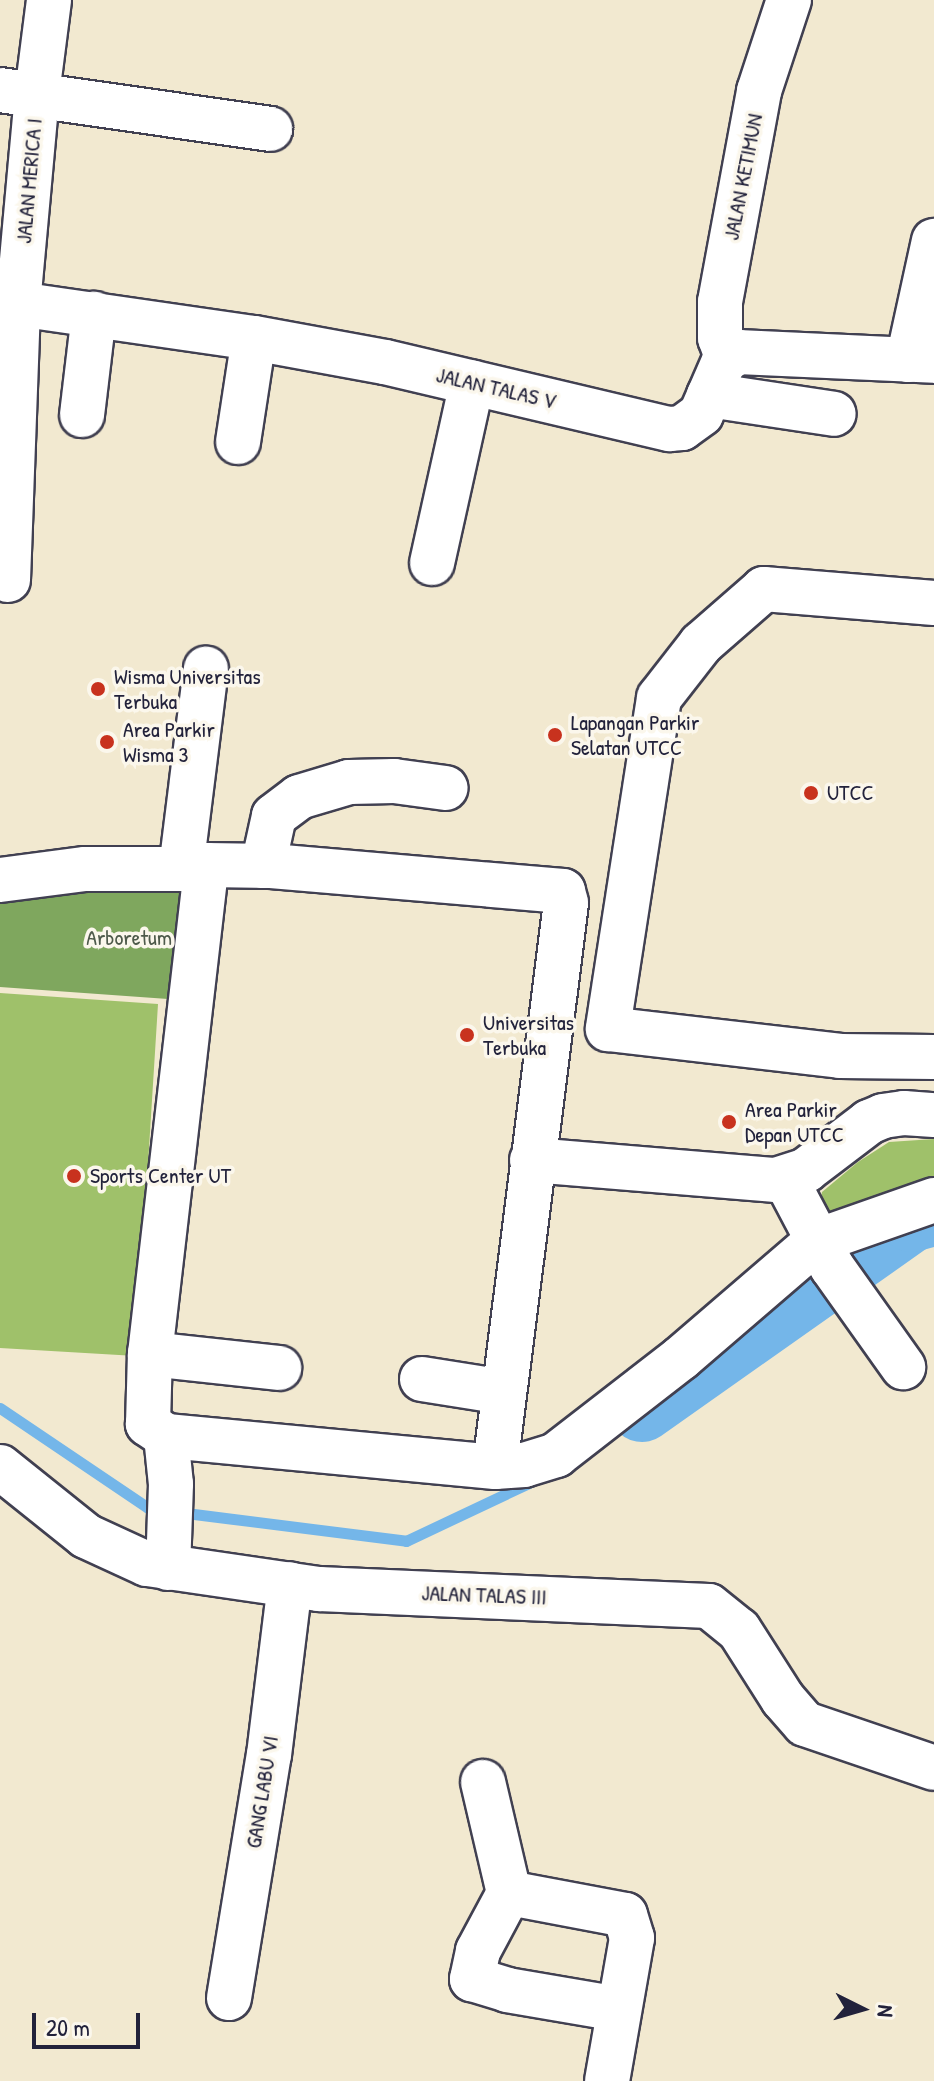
<!DOCTYPE html>
<html>
<head>
<meta charset="utf-8">
<style>
  body { margin:0 }
  #map { position:relative; width:934px; height:2081px; overflow:hidden; background:#f2e9d0; font-family:"Patrick Hand",sans-serif }
  div>[style] { position:absolute }
  .green>* { inset:0; background:#9fc16a }
  .forest>* { inset:0; background:#7fa75e }
  .stream>* { height:11px; margin:-5.5px; padding:0 5.5px; transform-origin:5.5px; border-radius:5.5px; background:#74b6e9 }
  .river>* { height:66px; margin:-33px; padding:0 33px; transform-origin:33px; border-radius:33px; background:#74b6e9 }
  .roads { filter:drop-shadow(2px 0 #414051) drop-shadow(-2px 0 #414051) drop-shadow(0 2px #414051) drop-shadow(0 -2px #414051) }
  .minor>* { height:44px; margin:-22px; padding:0 22px; transform-origin:22px; border-radius:22px; background:#fff }
  .dots>* { width:22px; height:22px; translate:-50% -50%; box-sizing:border-box; border:4px solid #fbf7ec; border-radius:50% }
  span { translate:-50% -50%; white-space:nowrap; text-align:center; line-height:1.15; -webkit-text-stroke:7px #fbf7ec; paint-order:stroke }
  .street-label { font-size:22px; color:#22223b }
  .poi-label { font-size:22px; color:#22223b }
  .left { translate:0 -50%; text-align:left }
  .park-label { font-size:22px; color:#4e5a4b }
  .north { position:absolute; left:822px; top:1969px; width:80px; height:80px; -webkit-text-stroke:6px #fbf7ec; paint-order:stroke; rotate:95deg; font-size:22px; font-weight:700; line-height:32px; text-align:center; color:#22223b }
  .north::after { content:''; display:block; margin:auto; width:28px; height:36px; background:#22223b; clip-path:polygon(50% 0,100% 100%,50% 72%,0 100%) }
  .scale { position:absolute; left:32px; top:2013px; width:108px; height:36px; box-sizing:border-box; border:4px solid #22223b; border-top:0; padding-left:10px; font-size:24px; line-height:28px; white-space:nowrap; color:#22223b; -webkit-text-stroke:6px #fbf7ec; paint-order:stroke }
</style>
</head>
<body>
<div id="map">
  <div class="green">
    <div style="clip-path:polygon(0 993px,158px 1004px,136px 1356px,0 1348px)"></div>
    <div style="clip-path:polygon(934px 1139px,934px 1188px,818px 1217px,822px 1192px,858px 1162px,889px 1142px)"></div>
  </div>
  <div class="forest">
    <div style="clip-path:polygon(195px 878px,182px 1000px,0 987px,0 895px)"></div>
  </div>
  <div class="stream">
    <div style="left:0;top:1408px;width:179px;rotate:34deg"></div>
    <div style="left:148px;top:1508px;width:13px;rotate:4deg"></div>
    <div style="left:178px;top:1512px;width:230px;rotate:7.2deg"></div>
    <div style="left:406px;top:1541px;width:140px;rotate:-25.3deg"></div>
  </div>
  <div class="river">
    <div style="left:642px;top:1409px;width:329px;rotate:-35.2deg"></div>
    <div style="left:911px;top:1219px;width:24px;rotate:-15deg"></div>
  </div>
  <div class="roads">
    <div class="minor">
      <div style="left:0;top:90px;width:273px;rotate:8.2deg"></div>
      <div style="left:18px;top:304px;width:238px;rotate:8.2deg"></div>
      <div style="left:254px;top:338px;width:133px;rotate:10.4deg"></div>
      <div style="left:385px;top:362px;width:292px;rotate:13.3deg"></div>
      <div style="left:669px;top:429px;width:13px;rotate:-4deg"></div>
      <div style="left:682px;top:428px;width:24px;rotate:-36deg"></div>
      <div style="left:701px;top:414px;width:58px;rotate:-66.5deg"></div>
      <div style="left:724px;top:361px;width:17px;rotate:-33deg"></div>
      <div style="left:738px;top:352px;width:196px;rotate:2.6deg"></div>
      <div style="left:727px;top:357px;width:20px;rotate:-110deg"></div>
      <div style="left:720px;top:338px;width:36px;rotate:-90deg"></div>
      <div style="left:720px;top:302px;width:215px;rotate:-79.5deg"></div>
      <div style="left:759px;top:91px;width:96px;rotate:-71.8deg"></div>
      <div style="left:908px;top:360px;width:122px;rotate:-77.7deg"></div>
      <div style="left:709px;top:395px;width:126px;rotate:8.6deg"></div>
      <div style="left:82px;top:415px;width:102px;rotate:-83.2deg"></div>
      <div style="left:238px;top:442px;width:105px;rotate:-81.3deg"></div>
      <div style="left:432px;top:563px;width:185px;rotate:-77.5deg"></div>
      <div style="left:8px;top:580px;width:276px;rotate:-87.9deg"></div>
      <div style="left:18px;top:304px;width:211px;rotate:-84.8deg"></div>
      <div style="left:37px;top:94px;width:95px;rotate:-82.7deg"></div>
      <div style="left:934px;top:603px;width:171px;rotate:-175.3deg"></div>
      <div style="left:764px;top:589px;width:84px;rotate:138.9deg"></div>
      <div style="left:701px;top:644px;width:68px;rotate:127.9deg"></div>
      <div style="left:659px;top:698px;width:335px;rotate:98.8deg"></div>
      <div style="left:608px;top:1029px;width:234px;rotate:6.6deg"></div>
      <div style="left:840px;top:1056px;width:94px;rotate:0.6deg"></div>
      <div style="left:263px;top:866px;width:51px;rotate:-77.6deg"></div>
      <div style="left:274px;top:816px;width:31px;rotate:-37deg"></div>
      <div style="left:299px;top:797px;width:52px;rotate:-16.7deg"></div>
      <div style="left:349px;top:782px;width:45px;rotate:-1.3deg"></div>
      <div style="left:394px;top:781px;width:52px;rotate:7.7deg"></div>
      <div style="left:181px;top:869px;width:202px;rotate:-82.9deg"></div>
      <div style="left:0;top:880px;width:86px;rotate:-7.4deg"></div>
      <div style="left:85px;top:869px;width:96px"></div>
      <div style="left:181px;top:869px;width:26px;rotate:-9deg"></div>
      <div style="left:207px;top:865px;width:64px;rotate:0.9deg"></div>
      <div style="left:271px;top:866px;width:293px;rotate:4.9deg"></div>
      <div style="left:563px;top:891px;width:12px;rotate:76deg"></div>
      <div style="left:566px;top:903px;width:568px;rotate:97.18deg"></div>
      <div style="left:495px;top:1467px;width:330px;rotate:-174.6deg"></div>
      <div style="left:166px;top:1436px;width:22px;rotate:-146deg"></div>
      <div style="left:148px;top:1424px;width:70px;rotate:-88.4deg"></div>
      <div style="left:150px;top:1354px;width:492px;rotate:-83.4deg"></div>
      <div style="left:532px;top:1160px;width:245px;rotate:4.7deg"></div>
      <div style="left:776px;top:1180px;width:32px;rotate:-18deg"></div>
      <div style="left:806px;top:1170px;width:79px;rotate:-37.3deg"></div>
      <div style="left:869px;top:1122px;width:15px;rotate:-23deg"></div>
      <div style="left:883px;top:1116px;width:21px;rotate:-8deg"></div>
      <div style="left:904px;top:1113px;width:30px;rotate:4deg"></div>
      <div style="left:785px;top:1178px;width:101px;rotate:62.2deg"></div>
      <div style="left:832px;top:1267px;width:123px;rotate:54.6deg"></div>
      <div style="left:150px;top:1354px;width:130px;rotate:6.2deg"></div>
      <div style="left:422px;top:1379px;width:83px;rotate:9deg"></div>
      <div style="left:166px;top:1436px;width:48px;rotate:84.1deg"></div>
      <div style="left:171px;top:1484px;width:84px;rotate:92deg"></div>
      <div style="left:0;top:1467px;width:110px;rotate:38.7deg"></div>
      <div style="left:86px;top:1536px;width:67px;rotate:24.7deg"></div>
      <div style="left:147px;top:1564px;width:174px;rotate:8.3deg"></div>
      <div style="left:319px;top:1589px;width:390px;rotate:2.5deg"></div>
      <div style="left:709px;top:1606px;width:38px;rotate:39deg"></div>
      <div style="left:739px;top:1630px;width:82px;rotate:57.5deg"></div>
      <div style="left:783px;top:1699px;width:33px;rotate:49deg"></div>
      <div style="left:805px;top:1724px;width:136px;rotate:18.8deg"></div>
      <div style="left:495px;top:1467px;width:29px;rotate:-4deg"></div>
      <div style="left:524px;top:1465px;width:34px;rotate:-17deg"></div>
      <div style="left:556px;top:1455px;width:158px;rotate:-37.8deg"></div>
      <div style="left:681px;top:1358px;width:179px;rotate:-40.7deg"></div>
      <div style="left:817px;top:1241px;width:124px;rotate:-19.3deg"></div>
      <div style="left:483px;top:1782px;width:114px;rotate:76.8deg"></div>
      <div style="left:509px;top:1893px;width:118px;rotate:10.7deg"></div>
      <div style="left:625px;top:1915px;width:24px;rotate:73deg"></div>
      <div style="left:632px;top:1938px;width:145px;rotate:99.9deg"></div>
      <div style="left:509px;top:1893px;width:66px;rotate:118.1deg"></div>
      <div style="left:478px;top:1951px;width:29px;rotate:102deg"></div>
      <div style="left:472px;top:1979px;width:37px;rotate:17deg"></div>
      <div style="left:507px;top:1990px;width:113px;rotate:9.7deg"></div>
      <div style="left:229px;top:1998px;width:246px;rotate:-80.7deg"></div>
      <div style="left:269px;top:1755px;width:172px;rotate:-83deg"></div>
    </div>
  </div>
  <div class="dots">
    <div style="left:98px;top:689px;background:#c8321e"></div>
    <div style="left:555px;top:735px;background:#c8321e"></div>
    <div style="left:107px;top:742px;background:#c8321e"></div>
    <div style="left:811px;top:793px;background:#c8321e"></div>
    <div style="left:467px;top:1035px;background:#c8321e"></div>
    <div style="left:729px;top:1122px;background:#c8321e"></div>
    <div style="left:74px;top:1176px;background:#c8321e"></div>
  </div>
  <div class="street-label">
    <span style="left:743px;top:177px;rotate:-79deg">JALAN KETIMUN</span>
    <span style="left:29px;top:181px;rotate:-85deg">JALAN MERICA I</span>
    <span style="left:496px;top:388px;rotate:13deg">JALAN TALAS V</span>
    <span style="left:484px;top:1595px;rotate:2deg">JALAN TALAS III</span>
    <span style="left:262px;top:1792px;rotate:-81deg">GANG LABU VI</span>
  </div>
  <div class="poi-label">
    <span class="left" style="left:114px;top:689px">Wisma Universitas<br>Terbuka</span>
    <span class="left" style="left:571px;top:735px">Lapangan Parkir<br>Selatan UTCC</span>
    <span class="left" style="left:123px;top:742px">Area Parkir<br>Wisma 3</span>
    <span class="left" style="left:827px;top:793px">UTCC</span>
    <span class="left" style="left:483px;top:1035px">Universitas<br>Terbuka</span>
    <span class="left" style="left:745px;top:1122px">Area Parkir<br>Depan UTCC</span>
    <span class="left" style="left:90px;top:1176px">Sports Center UT</span>
  </div>
  <div class="park-label">
    <span style="left:129px;top:938px">Arboretum</span>
  </div>
  <div class="north">N</div>
  <div class="scale">20 m</div>
</div>
</body>
</html>
